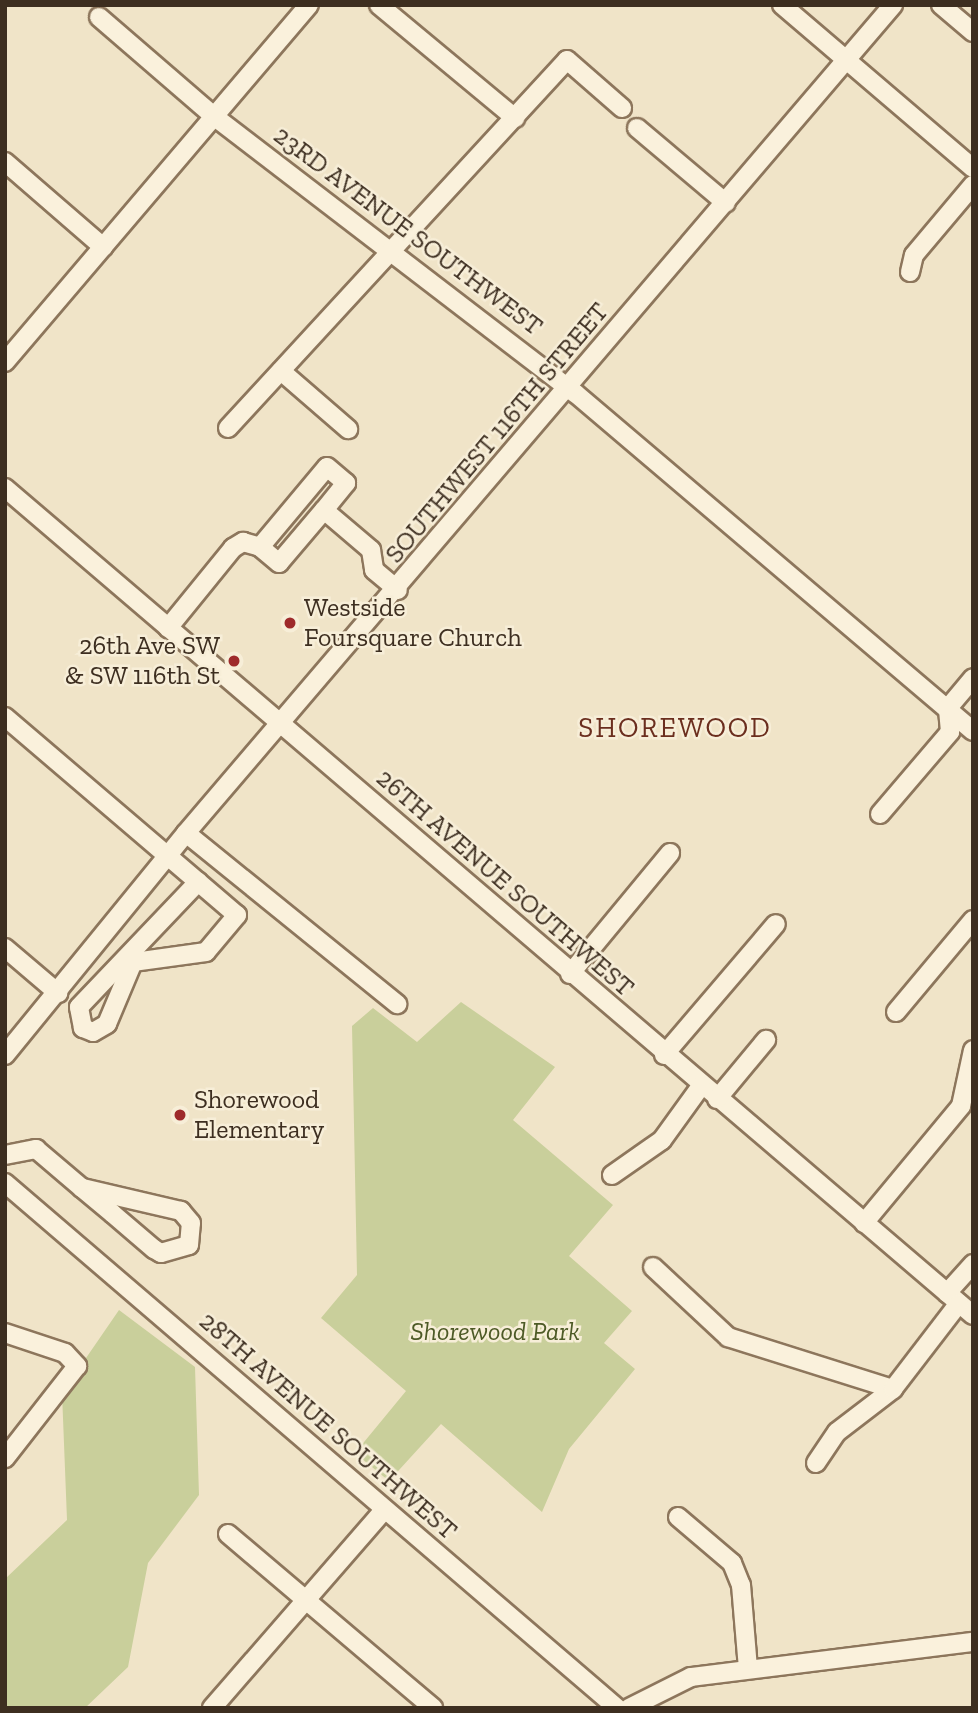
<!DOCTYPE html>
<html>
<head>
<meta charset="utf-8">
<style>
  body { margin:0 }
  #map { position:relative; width:978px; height:1713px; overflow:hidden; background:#f0e4c8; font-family:"Zilla Slab",serif }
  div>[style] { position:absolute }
  .green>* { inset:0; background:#c9cf9b }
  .roads { filter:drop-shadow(2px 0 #8d765c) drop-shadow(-2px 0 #8d765c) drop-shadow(0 2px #8d765c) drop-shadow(0 -2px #8d765c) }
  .minor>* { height:18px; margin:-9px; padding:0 9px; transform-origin:9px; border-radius:9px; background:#faf1dc }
  .dots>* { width:19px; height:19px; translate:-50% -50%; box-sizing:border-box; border:4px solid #f7eed8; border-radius:50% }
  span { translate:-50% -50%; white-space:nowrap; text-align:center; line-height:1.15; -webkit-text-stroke:5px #f7eed8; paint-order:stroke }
  .street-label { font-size:26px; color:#3d2e20 }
  .poi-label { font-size:26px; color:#3d2e20 }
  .left { translate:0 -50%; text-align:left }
  .right { translate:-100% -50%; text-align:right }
  .park-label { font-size:26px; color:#4d5a26; font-style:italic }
  .neighbourhood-label { font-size:28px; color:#6b2e1e; letter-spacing:2px }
  .frame { position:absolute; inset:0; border:7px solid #3d2e20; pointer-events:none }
</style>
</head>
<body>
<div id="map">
  <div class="green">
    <div style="clip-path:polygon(461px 1002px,555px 1067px,513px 1120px,613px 1205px,569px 1256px,632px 1311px,604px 1343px,635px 1369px,569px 1449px,542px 1512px,441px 1424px,389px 1481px,355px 1453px,406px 1391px,321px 1318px,357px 1275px,352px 1026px,373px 1008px,417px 1042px)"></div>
    <div style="clip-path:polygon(119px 1310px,195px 1367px,199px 1495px,148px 1563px,128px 1667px,85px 1708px,5px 1708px,5px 1579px,67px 1520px,62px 1393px)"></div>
  </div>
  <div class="roads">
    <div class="minor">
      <div style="left:379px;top:5px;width:177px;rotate:39.7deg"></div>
      <div style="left:782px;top:5px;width:251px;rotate:40.5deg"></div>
      <div style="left:941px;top:5px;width:42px;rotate:40.2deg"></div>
      <div style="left:99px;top:17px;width:153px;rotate:40.8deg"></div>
      <div style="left:215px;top:117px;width:454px;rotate:37.5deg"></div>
      <div style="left:575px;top:393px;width:522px;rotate:40.34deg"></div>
      <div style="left:637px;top:128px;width:116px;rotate:40.1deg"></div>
      <div style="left:5px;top:162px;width:130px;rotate:40.9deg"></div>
      <div style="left:910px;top:272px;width:17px;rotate:-77deg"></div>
      <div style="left:914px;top:255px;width:92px;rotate:-49.9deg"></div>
      <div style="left:5px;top:362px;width:469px;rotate:-49.6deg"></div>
      <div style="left:281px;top:371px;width:89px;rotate:40.9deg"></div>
      <div style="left:228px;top:428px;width:500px;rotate:-47.35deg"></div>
      <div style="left:567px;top:60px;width:73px;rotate:41.1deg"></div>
      <div style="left:5px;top:488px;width:1273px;rotate:40.51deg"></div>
      <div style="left:260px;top:547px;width:25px;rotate:40deg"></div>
      <div style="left:279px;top:563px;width:70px;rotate:-49.7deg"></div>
      <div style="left:168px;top:628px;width:103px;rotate:-50.9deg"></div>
      <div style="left:233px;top:548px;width:12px;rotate:-31deg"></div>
      <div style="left:243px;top:542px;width:18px;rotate:16deg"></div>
      <div style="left:260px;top:547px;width:104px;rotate:-50.1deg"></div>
      <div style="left:327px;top:467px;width:25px;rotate:40deg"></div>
      <div style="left:346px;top:483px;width:35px;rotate:129deg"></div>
      <div style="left:324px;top:510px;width:62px;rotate:40.4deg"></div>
      <div style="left:371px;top:550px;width:20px;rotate:81deg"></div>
      <div style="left:374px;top:570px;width:31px;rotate:40deg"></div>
      <div style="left:5px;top:717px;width:305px;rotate:40.5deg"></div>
      <div style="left:237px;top:915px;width:48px;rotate:130deg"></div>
      <div style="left:206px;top:952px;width:74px;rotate:172.2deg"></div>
      <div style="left:133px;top:962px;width:67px;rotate:112.8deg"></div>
      <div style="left:107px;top:1024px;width:16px;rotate:150deg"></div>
      <div style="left:93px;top:1032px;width:11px;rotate:-158deg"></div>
      <div style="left:83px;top:1028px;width:21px;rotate:-101deg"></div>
      <div style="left:79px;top:1007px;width:173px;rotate:-46.4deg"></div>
      <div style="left:880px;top:814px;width:108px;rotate:-49.5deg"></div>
      <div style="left:950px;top:732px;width:24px;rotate:-95deg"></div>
      <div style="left:948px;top:708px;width:39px;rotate:-50deg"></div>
      <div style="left:186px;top:833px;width:272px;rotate:39deg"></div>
      <div style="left:5px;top:948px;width:70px;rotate:40.3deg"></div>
      <div style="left:570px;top:974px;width:157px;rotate:-50.4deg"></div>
      <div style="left:896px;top:1012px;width:120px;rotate:-50.1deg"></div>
      <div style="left:5px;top:1055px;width:286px;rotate:-50.8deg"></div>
      <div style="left:186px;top:833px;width:1089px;rotate:-49.51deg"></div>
      <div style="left:664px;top:1055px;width:172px;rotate:-49.5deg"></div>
      <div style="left:717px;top:1099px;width:77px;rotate:-50.3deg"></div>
      <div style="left:5px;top:1155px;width:32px;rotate:-11deg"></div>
      <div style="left:36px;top:1149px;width:60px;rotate:40.3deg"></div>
      <div style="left:82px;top:1188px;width:40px;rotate:40deg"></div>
      <div style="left:113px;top:1214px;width:54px;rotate:40.5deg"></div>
      <div style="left:154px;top:1249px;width:8px;rotate:30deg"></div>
      <div style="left:161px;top:1253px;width:29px;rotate:-16deg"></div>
      <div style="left:189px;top:1245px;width:22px;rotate:-85deg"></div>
      <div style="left:191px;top:1223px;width:16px;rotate:-130deg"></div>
      <div style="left:181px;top:1211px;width:102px;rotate:-166.9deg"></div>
      <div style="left:612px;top:1175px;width:61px;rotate:-35deg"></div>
      <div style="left:662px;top:1140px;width:67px;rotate:-54.2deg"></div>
      <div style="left:5px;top:1183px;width:806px;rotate:40.62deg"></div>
      <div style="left:864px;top:1223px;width:152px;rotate:-50.3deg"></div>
      <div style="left:961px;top:1106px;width:57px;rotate:-77.9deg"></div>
      <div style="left:653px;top:1267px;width:103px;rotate:43deg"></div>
      <div style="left:728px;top:1337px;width:173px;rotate:17.5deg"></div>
      <div style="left:947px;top:1293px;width:39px;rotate:-48deg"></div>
      <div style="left:5px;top:1333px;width:63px;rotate:18.4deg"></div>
      <div style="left:65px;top:1353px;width:18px;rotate:47deg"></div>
      <div style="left:77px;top:1366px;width:117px;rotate:128deg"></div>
      <div style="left:816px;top:1463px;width:37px;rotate:-56deg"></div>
      <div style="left:837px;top:1432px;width:71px;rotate:-37.5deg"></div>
      <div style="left:893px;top:1389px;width:108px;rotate:-52.5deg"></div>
      <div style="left:678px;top:1517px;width:71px;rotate:40.4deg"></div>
      <div style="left:732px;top:1563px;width:24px;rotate:68deg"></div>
      <div style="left:741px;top:1585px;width:84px;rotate:85.2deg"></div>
      <div style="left:228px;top:1534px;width:269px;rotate:40.3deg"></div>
      <div style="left:212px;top:1708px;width:262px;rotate:-49deg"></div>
      <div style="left:629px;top:1708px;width:69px;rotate:-26.6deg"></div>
      <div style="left:691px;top:1677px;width:284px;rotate:-7.1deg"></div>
    </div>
  </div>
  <div class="dots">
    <div style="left:290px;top:623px;background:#9e2a2b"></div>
    <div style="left:234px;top:661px;background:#9e2a2b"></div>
    <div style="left:180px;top:1115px;background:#9e2a2b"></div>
  </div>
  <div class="street-label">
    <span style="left:408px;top:231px;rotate:37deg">23RD AVENUE SOUTHWEST</span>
    <span style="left:497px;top:433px;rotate:-50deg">SOUTHWEST 116TH STREET</span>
    <span style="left:505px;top:883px;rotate:41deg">26TH AVENUE SOUTHWEST</span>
    <span style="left:328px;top:1426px;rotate:41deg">28TH AVENUE SOUTHWEST</span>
  </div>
  <div class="poi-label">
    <span class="left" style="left:304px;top:623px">Westside<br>Foursquare Church</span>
    <span class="right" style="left:220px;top:661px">26th Ave SW<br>&amp; SW 116th St</span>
    <span class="left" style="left:194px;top:1115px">Shorewood<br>Elementary</span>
  </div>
  <div class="park-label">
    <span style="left:495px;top:1332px">Shorewood Park</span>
  </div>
  <div class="neighbourhood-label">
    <span style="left:675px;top:728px">SHOREWOOD</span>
  </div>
  <div class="frame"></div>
</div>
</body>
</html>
